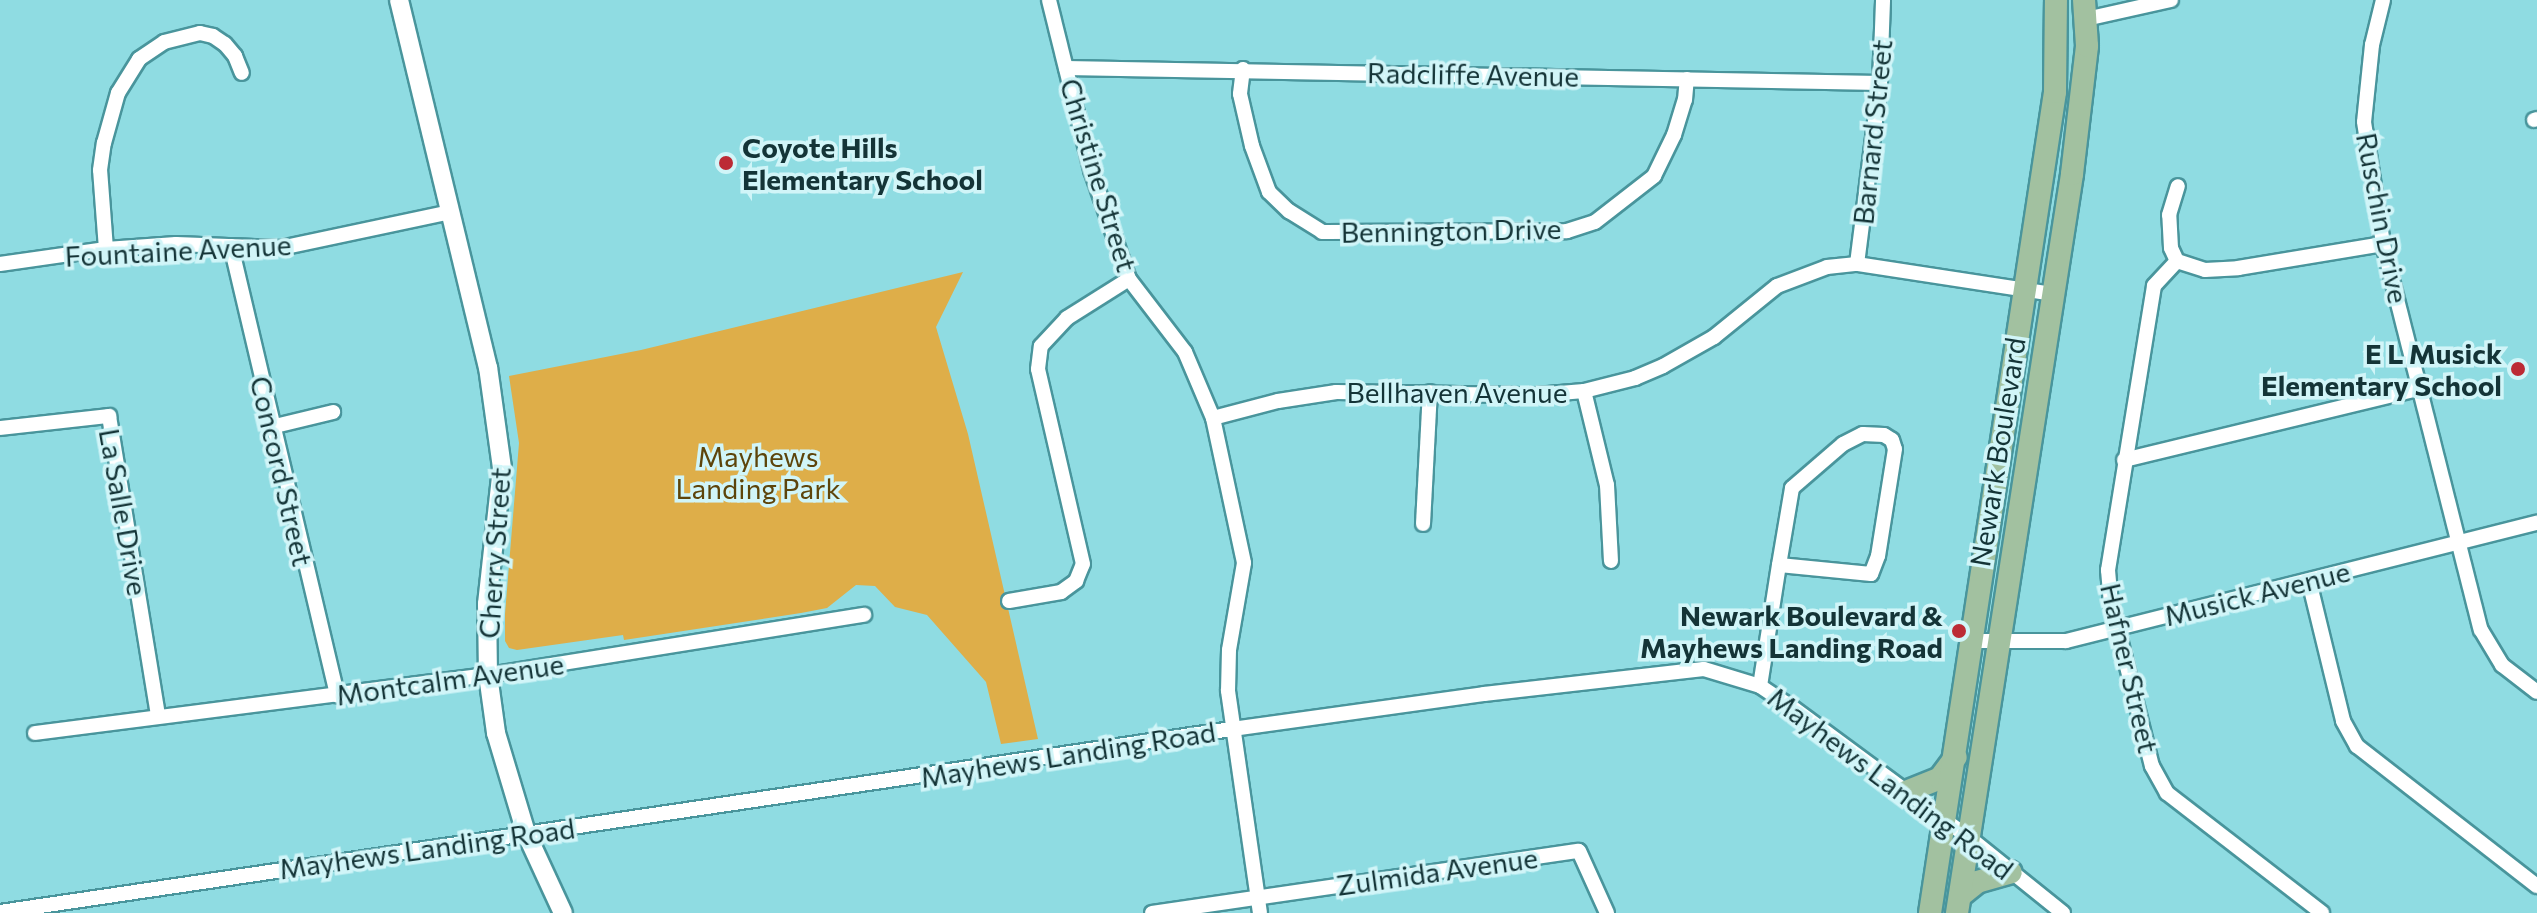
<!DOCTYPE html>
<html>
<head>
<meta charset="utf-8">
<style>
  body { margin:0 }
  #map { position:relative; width:2537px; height:913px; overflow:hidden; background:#8fdce2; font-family:Commissioner,sans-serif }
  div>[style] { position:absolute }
  .green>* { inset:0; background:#deae49 }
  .roads { filter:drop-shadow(2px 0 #49959c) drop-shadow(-2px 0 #49959c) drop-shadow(0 2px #49959c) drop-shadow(0 -2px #49959c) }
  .minor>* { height:14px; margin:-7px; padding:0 7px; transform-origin:7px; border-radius:7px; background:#fff }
  .tertiary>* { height:18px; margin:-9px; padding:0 9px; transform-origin:9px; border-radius:9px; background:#fff }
  .primary>* { height:22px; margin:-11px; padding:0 11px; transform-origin:11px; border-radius:11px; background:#a2c1a0 }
  .dots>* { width:22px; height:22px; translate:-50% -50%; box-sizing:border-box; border:4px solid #d1f5f8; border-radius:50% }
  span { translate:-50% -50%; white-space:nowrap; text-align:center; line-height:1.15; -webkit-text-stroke:7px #d1f5f8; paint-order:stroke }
  .street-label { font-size:28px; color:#143437 }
  .poi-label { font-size:28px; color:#143437; font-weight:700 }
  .left { translate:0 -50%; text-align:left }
  .right { translate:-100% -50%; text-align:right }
  .park-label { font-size:28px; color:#5d440a }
</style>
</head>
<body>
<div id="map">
  <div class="green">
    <div style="clip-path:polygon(963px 272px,936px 327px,968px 434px,1038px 739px,1001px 744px,986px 682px,927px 615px,895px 607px,875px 586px,856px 585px,827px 608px,801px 613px,624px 640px,623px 635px,517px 650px,509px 648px,505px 641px,505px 614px,519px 443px,509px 376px,641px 350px)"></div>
  </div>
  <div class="roads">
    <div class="minor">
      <div style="left:1049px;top:0;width:175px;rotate:76.1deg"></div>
      <div style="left:1091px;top:170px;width:115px;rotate:70.8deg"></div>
      <div style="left:1129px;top:279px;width:92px;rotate:52.5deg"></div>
      <div style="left:1185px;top:352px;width:72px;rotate:67deg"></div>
      <div style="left:1213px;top:418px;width:148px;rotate:77.9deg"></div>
      <div style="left:1244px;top:563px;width:88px;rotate:99.8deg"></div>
      <div style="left:1229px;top:650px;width:41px;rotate:91.4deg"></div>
      <div style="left:1228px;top:691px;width:224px;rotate:81.8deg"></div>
      <div style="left:2383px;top:0;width:46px;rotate:103.7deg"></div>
      <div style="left:2372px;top:45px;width:77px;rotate:95.9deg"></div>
      <div style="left:2364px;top:122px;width:123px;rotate:81.1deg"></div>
      <div style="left:2383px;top:244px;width:398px;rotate:75.8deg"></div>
      <div style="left:2481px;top:630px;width:41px;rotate:59deg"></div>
      <div style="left:2502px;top:665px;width:44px;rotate:37.6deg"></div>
      <div style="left:2086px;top:19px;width:87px;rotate:-12.6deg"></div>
      <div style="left:1066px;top:68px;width:814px;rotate:1.06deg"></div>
      <div style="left:1243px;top:69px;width:25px;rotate:97deg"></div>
      <div style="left:1240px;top:94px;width:53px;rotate:77deg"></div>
      <div style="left:1252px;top:146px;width:49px;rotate:69.7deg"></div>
      <div style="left:1269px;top:192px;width:28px;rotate:44deg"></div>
      <div style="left:1289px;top:211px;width:39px;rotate:32deg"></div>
      <div style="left:1322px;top:232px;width:245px;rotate:-0.2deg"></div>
      <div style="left:1567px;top:231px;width:29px;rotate:-18deg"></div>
      <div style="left:1595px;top:222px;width:75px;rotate:-37.9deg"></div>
      <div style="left:1654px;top:176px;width:46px;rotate:-64deg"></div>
      <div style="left:1674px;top:135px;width:37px;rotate:-73deg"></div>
      <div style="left:1685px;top:100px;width:21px;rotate:-85deg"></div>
      <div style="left:2534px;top:120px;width:3px;rotate:-18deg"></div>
      <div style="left:231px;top:246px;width:462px;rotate:76.7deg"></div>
      <div style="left:106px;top:249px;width:79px;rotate:-94.3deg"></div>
      <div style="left:100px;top:170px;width:27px;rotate:-82deg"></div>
      <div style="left:104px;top:143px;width:52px;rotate:-74.4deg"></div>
      <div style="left:118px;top:93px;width:40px;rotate:-58deg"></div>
      <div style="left:139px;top:59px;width:30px;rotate:-34deg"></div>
      <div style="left:164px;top:42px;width:37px;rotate:-14deg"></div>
      <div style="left:200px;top:33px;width:13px;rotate:13deg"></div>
      <div style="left:213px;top:36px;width:14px;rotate:34deg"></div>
      <div style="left:225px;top:44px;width:16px;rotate:50deg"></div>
      <div style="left:235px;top:56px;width:18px;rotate:68deg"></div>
      <div style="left:2177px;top:261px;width:34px;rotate:133deg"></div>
      <div style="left:2154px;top:286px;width:288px;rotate:99.2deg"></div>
      <div style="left:2108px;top:570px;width:33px;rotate:85deg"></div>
      <div style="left:2111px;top:603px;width:168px;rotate:75.9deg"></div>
      <div style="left:2152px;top:766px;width:31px;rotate:61deg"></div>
      <div style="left:2167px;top:793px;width:196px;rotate:37.7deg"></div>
      <div style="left:2177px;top:261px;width:29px;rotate:18deg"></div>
      <div style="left:2205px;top:270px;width:33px;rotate:-3deg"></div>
      <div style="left:2238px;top:268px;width:147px;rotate:-9.4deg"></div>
      <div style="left:2177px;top:261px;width:14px;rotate:-115deg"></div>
      <div style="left:2171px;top:248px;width:33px;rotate:-93deg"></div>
      <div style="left:2169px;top:215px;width:30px;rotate:-73deg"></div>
      <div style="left:0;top:264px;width:107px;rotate:-8.1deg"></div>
      <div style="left:106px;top:249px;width:70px;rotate:-4.1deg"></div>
      <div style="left:176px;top:244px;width:105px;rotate:2.2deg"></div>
      <div style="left:281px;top:248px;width:173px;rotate:-12deg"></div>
      <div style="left:1857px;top:264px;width:182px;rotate:-82.8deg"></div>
      <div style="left:1880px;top:83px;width:83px;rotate:-87.9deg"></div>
      <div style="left:1584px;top:391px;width:97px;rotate:76.3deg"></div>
      <div style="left:1607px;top:485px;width:76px;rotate:87deg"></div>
      <div style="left:1213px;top:418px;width:67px;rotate:-14.7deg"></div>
      <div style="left:1278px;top:401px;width:59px;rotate:-8.8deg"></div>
      <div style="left:1336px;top:392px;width:200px;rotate:0.9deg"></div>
      <div style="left:1536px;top:395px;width:48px;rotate:-4.8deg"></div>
      <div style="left:1584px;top:391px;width:53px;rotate:-14.3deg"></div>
      <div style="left:1635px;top:378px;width:30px;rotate:-23deg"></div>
      <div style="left:1663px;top:366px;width:59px;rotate:-29.6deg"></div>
      <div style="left:1714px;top:337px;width:81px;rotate:-39deg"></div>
      <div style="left:1777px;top:286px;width:53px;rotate:-20.8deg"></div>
      <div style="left:1827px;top:267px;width:30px;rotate:-6deg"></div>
      <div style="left:1857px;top:264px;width:197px;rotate:8.7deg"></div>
      <div style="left:271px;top:427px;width:64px;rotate:-13.6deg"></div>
      <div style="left:0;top:428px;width:110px;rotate:-6.3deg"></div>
      <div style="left:109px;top:416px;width:303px;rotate:80.7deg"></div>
      <div style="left:2124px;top:460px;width:307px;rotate:-13.6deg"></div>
      <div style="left:1423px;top:524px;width:132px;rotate:-87deg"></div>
      <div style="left:2309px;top:581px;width:144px;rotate:76.3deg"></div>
      <div style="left:2343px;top:721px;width:29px;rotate:61deg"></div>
      <div style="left:2357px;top:746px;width:228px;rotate:37.9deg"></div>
      <div style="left:1009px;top:601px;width:53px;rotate:-9.8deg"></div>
      <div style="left:1061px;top:592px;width:19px;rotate:-36deg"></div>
      <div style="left:1076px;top:581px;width:18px;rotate:-68deg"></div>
      <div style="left:1083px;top:564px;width:200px;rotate:-103deg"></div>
      <div style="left:1038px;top:369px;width:23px;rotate:-83deg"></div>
      <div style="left:1041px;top:346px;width:38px;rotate:-47deg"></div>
      <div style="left:1067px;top:318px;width:73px;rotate:-32.2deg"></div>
      <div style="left:1974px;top:641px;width:92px"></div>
      <div style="left:2066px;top:641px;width:486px;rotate:-14.1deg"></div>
      <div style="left:1760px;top:686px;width:122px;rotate:-81.1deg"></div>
      <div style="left:1779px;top:565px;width:78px;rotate:-80.4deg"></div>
      <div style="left:1792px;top:488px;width:67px;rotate:-40.8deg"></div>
      <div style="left:1843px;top:444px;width:22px;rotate:-27deg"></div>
      <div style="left:1863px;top:434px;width:21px;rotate:3deg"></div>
      <div style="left:1884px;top:435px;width:9px;rotate:32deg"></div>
      <div style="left:1892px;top:440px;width:9px;rotate:72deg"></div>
      <div style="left:1895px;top:449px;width:108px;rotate:99deg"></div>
      <div style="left:1878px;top:556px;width:19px;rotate:111deg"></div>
      <div style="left:1871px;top:574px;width:92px;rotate:-174.4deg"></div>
      <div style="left:35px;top:733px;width:457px;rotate:-7.3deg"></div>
      <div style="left:488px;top:675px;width:381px;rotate:-9.1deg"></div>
      <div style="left:0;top:912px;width:1246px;rotate:-8.45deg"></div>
      <div style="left:1232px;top:729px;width:254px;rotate:-7.9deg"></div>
      <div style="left:1484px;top:694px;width:221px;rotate:-6.5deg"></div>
      <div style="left:1704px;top:669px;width:59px;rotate:16.9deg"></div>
      <div style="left:1760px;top:686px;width:40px;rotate:34deg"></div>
      <div style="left:1793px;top:708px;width:221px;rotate:36.4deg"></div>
      <div style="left:1971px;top:839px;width:118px;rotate:38.8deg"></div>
      <div style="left:1152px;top:913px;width:431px;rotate:-8.3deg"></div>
      <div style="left:1579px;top:851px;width:68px;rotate:65.7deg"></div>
    </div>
    <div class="tertiary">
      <div style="left:399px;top:0;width:378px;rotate:76.4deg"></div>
      <div style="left:488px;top:367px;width:102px;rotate:82.1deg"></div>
      <div style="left:502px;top:468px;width:137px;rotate:96.3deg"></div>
      <div style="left:487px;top:604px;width:71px;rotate:89.2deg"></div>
      <div style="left:488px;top:675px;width:59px;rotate:82.1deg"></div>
      <div style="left:496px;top:733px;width:104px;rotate:73.3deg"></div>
      <div style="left:526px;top:833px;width:88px;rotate:65.2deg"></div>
    </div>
    <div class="primary">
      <div style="left:1906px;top:792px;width:37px;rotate:-22deg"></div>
      <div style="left:1940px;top:778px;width:26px;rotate:-53deg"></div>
      <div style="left:1960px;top:896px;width:22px;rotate:-39deg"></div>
      <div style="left:1977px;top:882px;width:35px;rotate:-16deg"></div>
      <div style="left:1930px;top:913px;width:830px;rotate:-81.34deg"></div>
      <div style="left:2055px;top:92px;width:92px;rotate:-89.4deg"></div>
      <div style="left:1957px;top:913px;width:748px;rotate:-81.15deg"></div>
      <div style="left:2072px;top:174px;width:129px;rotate:-83.3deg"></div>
      <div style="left:2087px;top:46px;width:46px;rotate:-93.7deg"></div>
    </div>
  </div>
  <div class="dots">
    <div style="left:726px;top:163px;background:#bc2b35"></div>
    <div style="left:2518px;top:369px;background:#bc2b35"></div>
    <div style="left:1959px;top:631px;background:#bc2b35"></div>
  </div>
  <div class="street-label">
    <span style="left:1473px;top:74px;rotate:1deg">Radcliffe Avenue</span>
    <span style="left:1872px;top:132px;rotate:-84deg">Barnard Street</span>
    <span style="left:1099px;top:175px;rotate:73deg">Christine Street</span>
    <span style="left:2383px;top:218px;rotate:79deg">Ruschin Drive</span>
    <span style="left:1451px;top:230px;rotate:-1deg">Bennington Drive</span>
    <span style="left:178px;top:250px;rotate:-3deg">Fountaine Avenue</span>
    <span style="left:1457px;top:392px">Bellhaven Avenue</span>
    <span style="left:1997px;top:452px;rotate:-81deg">Newark Boulevard</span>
    <span style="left:282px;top:471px;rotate:77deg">Concord Street</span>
    <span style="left:124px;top:512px;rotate:80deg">La Salle Drive</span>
    <span style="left:494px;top:553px;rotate:-86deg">Cherry Street</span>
    <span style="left:2257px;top:593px;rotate:-14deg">Musick Avenue</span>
    <span style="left:2130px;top:668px;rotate:77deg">Hafner Street</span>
    <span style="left:450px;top:679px;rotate:-8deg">Montcalm Avenue</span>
    <span style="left:1068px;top:754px;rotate:-9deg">Mayhews Landing Road</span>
    <span style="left:1891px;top:783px;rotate:37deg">Mayhews Landing Road</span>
    <span style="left:427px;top:848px;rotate:-8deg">Mayhews Landing Road</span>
    <span style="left:1437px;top:871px;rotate:-8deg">Zulmida Avenue</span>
  </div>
  <div class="poi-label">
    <span class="left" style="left:742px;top:163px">Coyote Hills<br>Elementary School</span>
    <span class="right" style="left:2502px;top:369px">E L Musick<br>Elementary School</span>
    <span class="right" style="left:1943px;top:631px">Newark Boulevard &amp;<br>Mayhews Landing Road</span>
  </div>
  <div class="park-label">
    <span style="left:758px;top:472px">Mayhews<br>Landing Park</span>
  </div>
</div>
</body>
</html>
